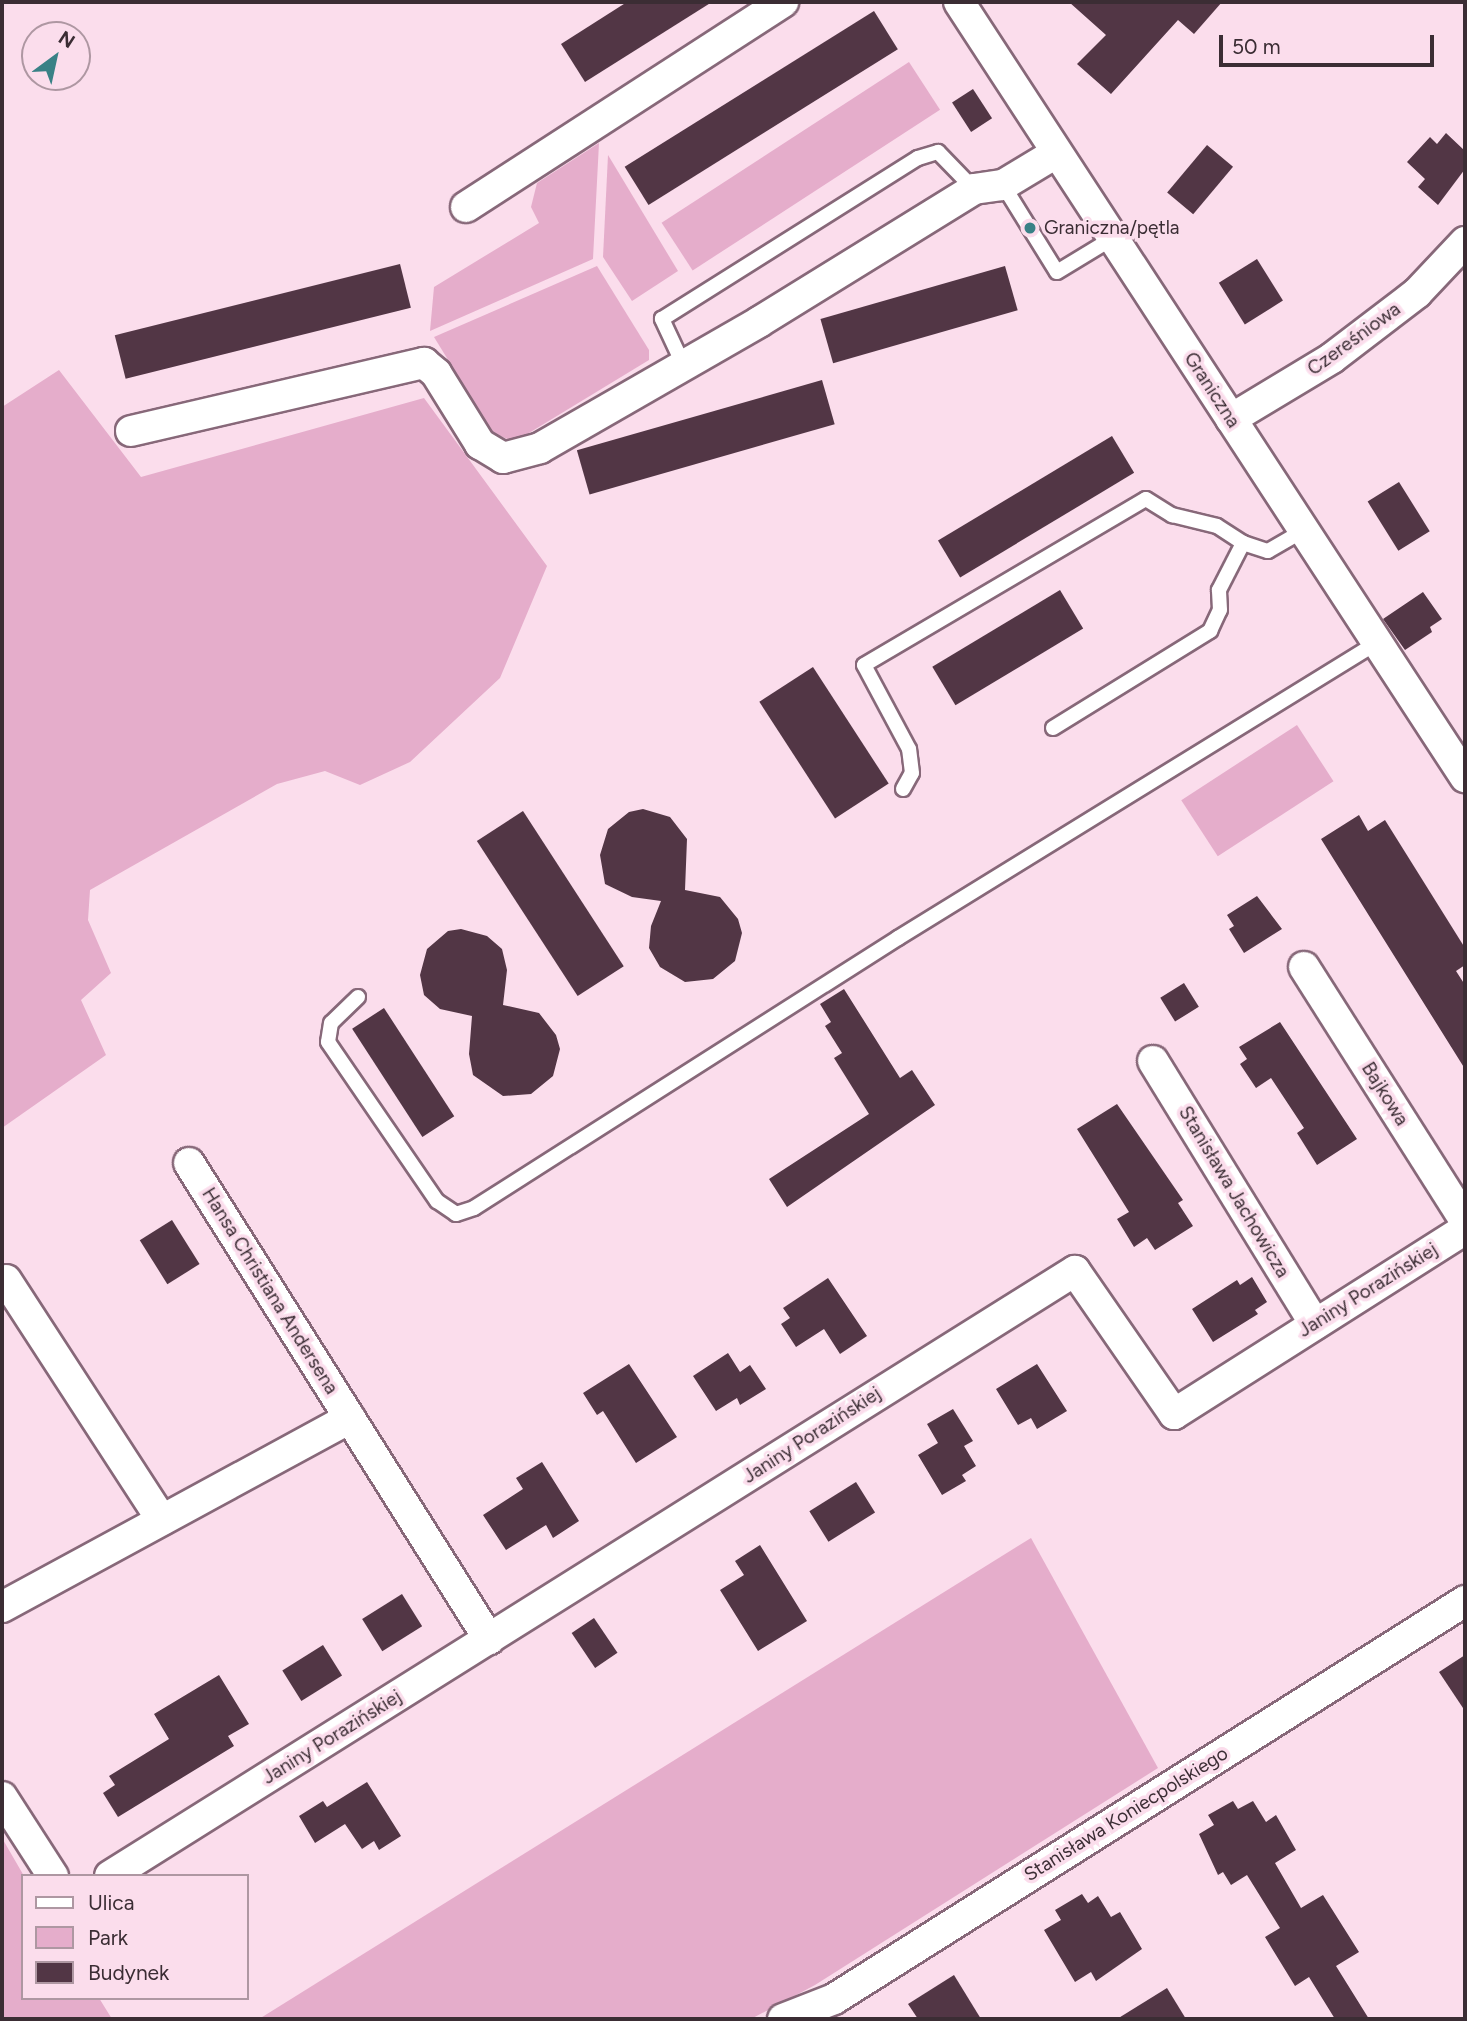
<!DOCTYPE html>
<html>
<head>
<meta charset="utf-8">
<style>
  body { margin:0 }
  #map { position:relative; width:1467px; height:2021px; overflow:hidden; background:#fbddec; font-family:Figtree,sans-serif }
  div>[style] { position:absolute }
  .green>* { inset:0; background:#e5adcb; transform-origin:0 0 }
  .building>* { inset:0; background:#523645; transform-origin:0 0 }
  .roads { filter:drop-shadow(2px 0 #876879) drop-shadow(-2px 0 #876879) drop-shadow(0 2px #876879) drop-shadow(0 -2px #876879) }
  .service>* { height:14px; margin:-7px; padding:0 7px; transform-origin:7px; border-radius:7px; background:#fff }
  .minor>* { height:30px; margin:-15px; padding:0 15px; transform-origin:15px; border-radius:15px; background:#fff }
  .dots>* { width:19px; height:19px; translate:-50% -50%; box-sizing:border-box; border:4px solid #fbddec; border-radius:50% }
  span { translate:-50% -50%; white-space:nowrap; text-align:center; line-height:1.15; -webkit-text-stroke:7px #fbddec; paint-order:stroke }
  .poi-label { font-size:19px; color:#3b2d34 }
  .left { translate:0 -50%; text-align:left }
  .street-label { font-size:19px; color:#3b2d34 }
  .frame { position:absolute; inset:0; border:4px solid #3b2d34; pointer-events:none }
  .legend { position:absolute; left:21px; top:1874px; width:228px; height:126px; box-sizing:border-box; background:#fbddec; border:2px solid #ae97a2; margin:0; padding:9px 12px; list-style:none; font-size:21px; color:#3b2d34 }
  .legend li { display:flex; align-items:center; gap:14px; height:35px }
  .legend b { width:35px; border:2px solid #ae97a2 }
  .north { position:absolute; left:21px; top:21px; width:70px; height:70px; box-sizing:border-box; background:#fbddec; border:2px solid #ae97a2; border-radius:50%; rotate:33deg; font-size:19px; font-weight:700; line-height:28px; text-align:center; color:#3b2d34 }
  .north::after { content:''; display:block; margin:auto; width:24px; height:32px; background:#398186; clip-path:polygon(50% 0,100% 100%,50% 72%,0 100%) }
  .scale { position:absolute; left:1219px; top:35px; width:215px; height:32px; box-sizing:border-box; border:4px solid #3b2d34; border-top:0; padding-left:9px; font-size:21px; line-height:24px; white-space:nowrap; color:#3b2d34; -webkit-text-stroke:5px #fbddec; paint-order:stroke }
</style>
</head>
<body>
<div id="map">
  <div class="green">
    <div style="left:909px;top:62px;width:57px;height:295px;rotate:57deg"></div>
    <div style="clip-path:polygon(599px 143px,593px 259px,430px 331px,434px 287px,539px 223px,531px 207px,537px 183px)"></div>
    <div style="clip-path:polygon(608px 155px,678px 271px,632px 301px,603px 257px)"></div>
    <div style="clip-path:polygon(597px 266px,649px 350px,649px 360px,524px 436px,510px 440px,493px 433px,434px 337px)"></div>
    <div style="clip-path:polygon(59px 370px,141px 477px,424px 398px,547px 566px,500px 678px,410px 762px,360px 785px,325px 771px,277px 784px,90px 890px,88px 920px,111px 973px,81px 1000px,106px 1055px,2px 1128px,2px 407px)"></div>
    <div style="left:1297px;top:725px;width:67px;height:138px;rotate:57deg"></div>
    <div style="clip-path:polygon(1031px 1538px,1158px 1768px,815px 1985px,751px 2019px,259px 2019px)"></div>
    <div style="clip-path:polygon(2px 1838px,24px 1876px,23px 1998px,99px 1998px,112px 2019px,2px 2019px)"></div>
  </div>
  <div class="building">
    <div style="clip-path:polygon(627px 2px,712px 2px,585px 82px,561px 44px)"></div>
    <div style="clip-path:polygon(1069px 2px,1222px 2px,1194px 34px,1178px 20px,1111px 94px,1077px 64px,1106px 35px)"></div>
    <div style="left:874px;top:11px;width:45px;height:294px;rotate:58deg"></div>
    <div style="left:973px;top:89px;width:35px;height:25px;rotate:57deg"></div>
    <div style="clip-path:polygon(1446px 133px,1465px 151px,1465px 169px,1438px 205px,1418px 187px,1425px 179px,1407px 162px,1430px 137px,1437px 144px)"></div>
    <div style="left:1207px;top:145px;width:34px;height:62px;rotate:40deg"></div>
    <div style="left:1257px;top:259px;width:49px;height:45px;rotate:58deg"></div>
    <div style="left:400px;top:264px;width:45px;height:294px;rotate:76deg"></div>
    <div style="left:1005px;top:266px;width:46px;height:192px;rotate:74deg"></div>
    <div style="left:822px;top:380px;width:46px;height:255px;rotate:74deg"></div>
    <div style="left:1112px;top:436px;width:43px;height:203px;rotate:59deg"></div>
    <div style="left:1399px;top:482px;width:58px;height:37px;rotate:58deg"></div>
    <div style="left:1060px;top:590px;width:45px;height:149px;rotate:59deg"></div>
    <div style="clip-path:polygon(1423px 592px,1442px 619px,1430px 627px,1432px 632px,1405px 650px,1383px 619px)"></div>
    <div style="left:813px;top:667px;width:139px;height:64px;rotate:57deg"></div>
    <div style="clip-path:polygon(643px 809px,670px 817px,687px 839px,685px 890px,720px 897px,738px 919px,742px 933px,735px 961px,713px 979px,685px 982px,660px 967px,649px 948px,651px 926px,661px 901px,632px 897px,605px 884px,600px 855px,608px 829px,629px 812px)"></div>
    <div style="left:523px;top:811px;width:185px;height:55px;rotate:57deg"></div>
    <div style="clip-path:polygon(1359px 815px,1368px 831px,1385px 820px,1465px 948px,1465px 965px,1456px 971px,1465px 985px,1465px 1069px,1321px 839px)"></div>
    <div style="clip-path:polygon(1257px 896px,1282px 929px,1244px 953px,1229px 929px,1234px 926px,1227px 915px)"></div>
    <div style="clip-path:polygon(461px 929px,487px 936px,502px 949px,507px 970px,503px 1005px,539px 1013px,556px 1035px,560px 1049px,553px 1076px,531px 1094px,503px 1096px,473px 1075px,469px 1054px,472px 1016px,440px 1009px,424px 995px,420px 975px,427px 949px,448px 931px)"></div>
    <div style="left:1184px;top:983px;width:28px;height:28px;rotate:58deg"></div>
    <div style="clip-path:polygon(844px 989px,900px 1078px,912px 1070px,935px 1105px,787px 1207px,769px 1179px,869px 1114px,834px 1058px,842px 1053px,825px 1026px,831px 1022px,820px 1004px)"></div>
    <div style="left:384px;top:1008px;width:129px;height:38px;rotate:57deg"></div>
    <div style="clip-path:polygon(1280px 1022px,1357px 1139px,1317px 1165px,1297px 1133px,1304px 1128px,1271px 1078px,1256px 1088px,1240px 1064px,1247px 1059px,1239px 1047px)"></div>
    <div style="clip-path:polygon(1117px 1104px,1183px 1200px,1178px 1203px,1193px 1226px,1155px 1250px,1147px 1238px,1134px 1247px,1117px 1219px,1129px 1212px,1077px 1129px)"></div>
    <div style="left:172px;top:1220px;width:52px;height:38px;rotate:58deg"></div>
    <div style="clip-path:polygon(1252px 1277px,1267px 1302px,1255px 1310px,1258px 1314px,1213px 1342px,1192px 1309px,1237px 1280px,1240px 1285px)"></div>
    <div style="clip-path:polygon(828px 1278px,867px 1336px,840px 1354px,824px 1329px,796px 1347px,781px 1324px,790px 1318px,783px 1308px)"></div>
    <div style="clip-path:polygon(728px 1353px,740px 1372px,750px 1365px,766px 1389px,740px 1405px,737px 1398px,716px 1411px,693px 1376px)"></div>
    <div style="clip-path:polygon(629px 1364px,677px 1437px,636px 1463px,603px 1411px,597px 1415px,583px 1393px)"></div>
    <div style="clip-path:polygon(1037px 1364px,1067px 1411px,1037px 1429px,1031px 1418px,1018px 1425px,996px 1389px)"></div>
    <div style="clip-path:polygon(953px 1409px,973px 1441px,964px 1446px,976px 1466px,962px 1475px,966px 1481px,942px 1495px,918px 1455px,938px 1443px,927px 1424px)"></div>
    <div style="clip-path:polygon(542px 1462px,579px 1521px,553px 1538px,546px 1525px,506px 1550px,483px 1515px,523px 1489px,516px 1478px)"></div>
    <div style="left:856px;top:1482px;width:36px;height:55px;rotate:58deg"></div>
    <div style="clip-path:polygon(760px 1545px,807px 1621px,758px 1651px,720px 1590px,744px 1575px,735px 1561px)"></div>
    <div style="left:402px;top:1594px;width:38px;height:47px;rotate:58deg"></div>
    <div style="left:594px;top:1618px;width:42px;height:27px;rotate:56deg"></div>
    <div style="left:323px;top:1645px;width:36px;height:48px;rotate:58deg"></div>
    <div style="clip-path:polygon(1465px 1655px,1465px 1711px,1439px 1672px)"></div>
    <div style="clip-path:polygon(219px 1675px,249px 1724px,228px 1736px,234px 1746px,118px 1817px,103px 1793px,115px 1785px,109px 1776px,169px 1739px,154px 1714px)"></div>
    <div style="clip-path:polygon(367px 1782px,401px 1836px,379px 1850px,374px 1841px,362px 1849px,345px 1824px,315px 1843px,299px 1816px,323px 1801px,327px 1807px)"></div>
    <div style="clip-path:polygon(1233px 1801px,1238px 1809px,1253px 1801px,1266px 1822px,1276px 1815px,1296px 1850px,1275px 1863px,1301px 1908px,1323px 1895px,1359px 1952px,1336px 1966px,1369px 2019px,1335px 2019px,1309px 1977px,1295px 1986px,1265px 1937px,1280px 1928px,1247px 1875px,1231px 1885px,1223px 1872px,1218px 1875px,1199px 1834px,1214px 1825px,1208px 1815px)"></div>
    <div style="clip-path:polygon(1082px 1894px,1088px 1903px,1098px 1896px,1111px 1917px,1120px 1912px,1142px 1949px,1096px 1981px,1091px 1972px,1075px 1982px,1044px 1930px,1061px 1920px,1055px 1910px)"></div>
    <div style="clip-path:polygon(954px 1975px,981px 2019px,918px 2019px,908px 2004px)"></div>
    <div style="clip-path:polygon(1167px 1988px,1186px 2019px,1117px 2019px)"></div>
  </div>
  <div class="roads">
    <div class="service">
      <div style="left:1003px;top:185px;width:102px;rotate:58.2deg"></div>
      <div style="left:1057px;top:272px;width:66px;rotate:-31.3deg"></div>
      <div style="left:683px;top:364px;width:50px;rotate:-115deg"></div>
      <div style="left:662px;top:319px;width:302px;rotate:-32.2deg"></div>
      <div style="left:918px;top:158px;width:21px;rotate:-17deg"></div>
      <div style="left:938px;top:152px;width:52px;rotate:45.8deg"></div>
      <div style="left:1053px;top:728px;width:185px;rotate:-31.7deg"></div>
      <div style="left:1210px;top:631px;width:23px;rotate:-65deg"></div>
      <div style="left:1220px;top:610px;width:20px;rotate:-93deg"></div>
      <div style="left:1219px;top:590px;width:53px;rotate:-62.9deg"></div>
      <div style="left:903px;top:789px;width:18px;rotate:-61deg"></div>
      <div style="left:912px;top:773px;width:24px;rotate:-97deg"></div>
      <div style="left:909px;top:749px;width:95px;rotate:-118.2deg"></div>
      <div style="left:864px;top:665px;width:327px;rotate:-30.5deg"></div>
      <div style="left:1146px;top:499px;width:31px;rotate:32deg"></div>
      <div style="left:1172px;top:515px;width:46px;rotate:13.7deg"></div>
      <div style="left:1217px;top:526px;width:31px;rotate:33deg"></div>
      <div style="left:1243px;top:543px;width:26px;rotate:18deg"></div>
      <div style="left:1268px;top:551px;width:44px;rotate:-30.1deg"></div>
      <div style="left:358px;top:997px;width:37px;rotate:136deg"></div>
      <div style="left:331px;top:1023px;width:19px;rotate:99deg"></div>
      <div style="left:328px;top:1042px;width:193px;rotate:55.6deg"></div>
      <div style="left:437px;top:1201px;width:23px;rotate:34deg"></div>
      <div style="left:456px;top:1214px;width:19px;rotate:-18deg"></div>
      <div style="left:474px;top:1208px;width:503px;rotate:-32.49deg"></div>
      <div style="left:898px;top:938px;width:564px;rotate:-31.66deg"></div>
    </div>
    <div class="minor">
      <div style="left:959px;top:2px;width:926px;rotate:56.86deg"></div>
      <div style="left:466px;top:207px;width:378px;rotate:-32.9deg"></div>
      <div style="left:1231px;top:419px;width:118px;rotate:-31.1deg"></div>
      <div style="left:1332px;top:358px;width:107px;rotate:-37.4deg"></div>
      <div style="left:1417px;top:293px;width:70px;rotate:-46.7deg"></div>
      <div style="left:131px;top:431px;width:301px;rotate:-13.1deg"></div>
      <div style="left:424px;top:363px;width:16px;rotate:40deg"></div>
      <div style="left:436px;top:373px;width:84px;rotate:58.2deg"></div>
      <div style="left:480px;top:444px;width:27px;rotate:31deg"></div>
      <div style="left:503px;top:458px;width:38px;rotate:-15deg"></div>
      <div style="left:540px;top:448px;width:253px;rotate:-29.9deg"></div>
      <div style="left:759px;top:322px;width:253px;rotate:-31.7deg"></div>
      <div style="left:974px;top:189px;width:29px;rotate:-8deg"></div>
      <div style="left:1003px;top:185px;width:62px;rotate:-31.1deg"></div>
      <div style="left:1304px;top:967px;width:301px;rotate:57.6deg"></div>
      <div style="left:1153px;top:1061px;width:309px;rotate:58.4deg"></div>
      <div style="left:189px;top:1163px;width:563px;rotate:57.78deg"></div>
      <div style="left:6px;top:1280px;width:286px;rotate:57deg"></div>
      <div style="left:2px;top:1607px;width:396px;rotate:-28.5deg"></div>
      <div style="left:2px;top:1797px;width:94px;rotate:57.2deg"></div>
      <div style="left:110px;top:1876px;width:1139px;rotate:-32.09deg"></div>
      <div style="left:1075px;top:1271px;width:174px;rotate:55.3deg"></div>
      <div style="left:1174px;top:1414px;width:345px;rotate:-32.4deg"></div>
      <div style="left:783px;top:2019px;width:55px;rotate:-21.4deg"></div>
      <div style="left:834px;top:1999px;width:746px;rotate:-32.24deg"></div>
    </div>
  </div>
  <div class="dots">
    <div style="left:1030px;top:228px;background:#398186"></div>
  </div>
  <div class="poi-label">
    <span class="left" style="left:1044px;top:228px">Graniczna/pętla</span>
  </div>
  <div class="street-label">
    <span style="left:1354px;top:339px;rotate:-36deg">Czereśniowa</span>
    <span style="left:1212px;top:390px;rotate:57deg">Graniczna</span>
    <span style="left:1385px;top:1094px;rotate:58deg">Bajkowa</span>
    <span style="left:1234px;top:1192px;rotate:59deg">Stanisława Jachowicza</span>
    <span style="left:1368px;top:1290px;rotate:-32deg">Janiny Porazińskiej</span>
    <span style="left:270px;top:1291px;rotate:58deg">Hansa Christiana Andersena</span>
    <span style="left:812px;top:1435px;rotate:-33deg">Janiny Porazińskiej</span>
    <span style="left:332px;top:1737px;rotate:-32deg">Janiny Porazińskiej</span>
    <span style="left:1126px;top:1814px;rotate:-32deg">Stanisława Koniecpolskiego</span>
  </div>
  <div class="frame"></div>
  <ul class="legend">
  <li><b style="height:9px;background:#fff"></b>Ulica</li>
  <li><b style="height:19px;background:#e5adcb"></b>Park</li>
  <li><b style="height:19px;background:#523645"></b>Budynek</li>
  </ul>
  <div class="north">N</div>
  <div class="scale">50 m</div>
</div>
</body>
</html>
